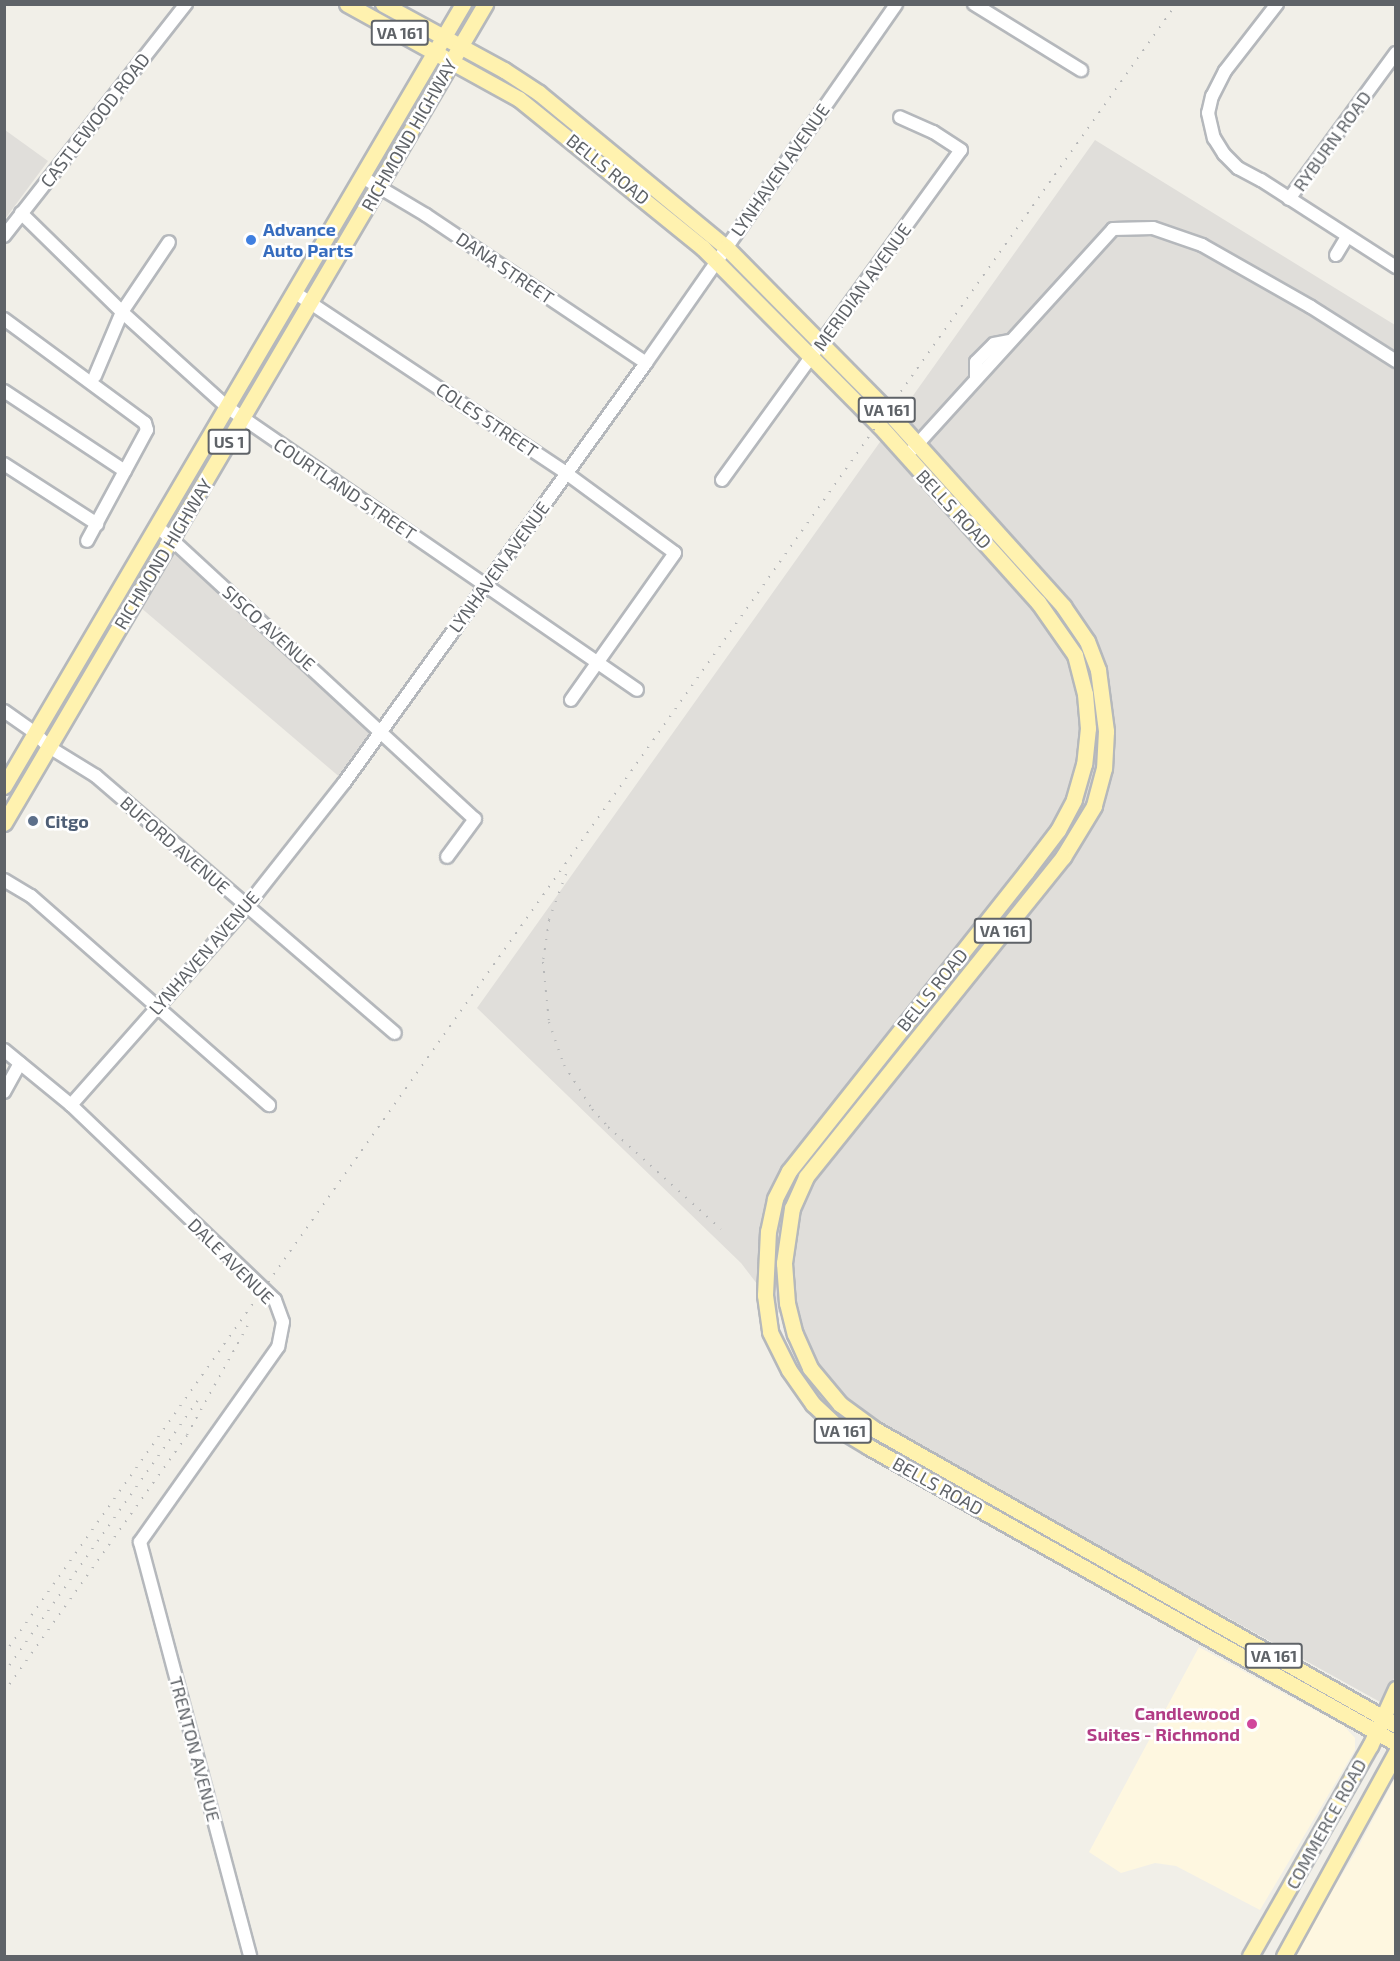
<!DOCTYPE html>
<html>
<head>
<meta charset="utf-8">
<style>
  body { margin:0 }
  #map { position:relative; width:1400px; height:1961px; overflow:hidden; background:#f1efe8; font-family:"Exo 2",sans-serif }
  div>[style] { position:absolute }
  .commercial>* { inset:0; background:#fef7e0 }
  .industrial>* { inset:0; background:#e0deda }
  .roads { filter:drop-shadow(2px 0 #b5b8bc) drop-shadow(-2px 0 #b5b8bc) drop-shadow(0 2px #b5b8bc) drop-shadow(0 -2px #b5b8bc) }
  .minor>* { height:12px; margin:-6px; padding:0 6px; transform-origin:6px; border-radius:6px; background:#fff }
  .major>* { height:15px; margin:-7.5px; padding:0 7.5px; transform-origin:7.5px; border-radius:7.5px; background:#fff2af }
  .rail>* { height:2px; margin-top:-1px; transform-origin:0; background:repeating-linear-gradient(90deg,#b6b7b8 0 1.5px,transparent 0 9.5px) }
  .dots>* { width:16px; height:16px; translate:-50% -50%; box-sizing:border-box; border:3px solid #fff; border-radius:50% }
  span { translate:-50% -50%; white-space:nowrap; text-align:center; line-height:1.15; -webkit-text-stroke:5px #fff; paint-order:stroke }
  .shield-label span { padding:2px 4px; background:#fff; border:2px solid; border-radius:4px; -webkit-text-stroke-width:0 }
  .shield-label { font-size:16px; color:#5f6368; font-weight:700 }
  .street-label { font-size:18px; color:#5f6368 }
  .shop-label { font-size:18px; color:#366cbe; font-weight:700 }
  .left { translate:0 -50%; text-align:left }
  .service-label { font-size:18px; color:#4e5e75; font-weight:700 }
  .hotel-label { font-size:18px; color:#b23c85; font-weight:700 }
  .right { translate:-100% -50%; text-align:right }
  .frame { position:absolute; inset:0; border:6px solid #5f6368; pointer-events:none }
</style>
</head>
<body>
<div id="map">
  <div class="commercial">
    <div style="clip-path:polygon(1199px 1647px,1344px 1726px,1355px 1738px,1355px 1750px,1260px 1910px,1176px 1866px,1155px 1863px,1121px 1873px,1089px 1852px)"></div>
    <div style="clip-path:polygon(1395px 1778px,1395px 1956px,1292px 1956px,1354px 1855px)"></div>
  </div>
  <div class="industrial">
    <div style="clip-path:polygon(5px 130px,48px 161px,5px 219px)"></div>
    <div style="clip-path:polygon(1095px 140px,1395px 325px,1396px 1674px,1382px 1703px,854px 1411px,741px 1263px,477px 1008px)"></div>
    <div style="clip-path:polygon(174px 548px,376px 733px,342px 779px,140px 607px)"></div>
  </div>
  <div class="roads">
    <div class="minor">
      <div style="left:974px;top:4px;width:126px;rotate:31.7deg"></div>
      <div style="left:1277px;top:4px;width:85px;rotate:127.8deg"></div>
      <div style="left:1225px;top:71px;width:28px;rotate:117deg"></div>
      <div style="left:1212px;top:96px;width:17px;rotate:103deg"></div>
      <div style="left:1208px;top:113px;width:26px;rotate:77deg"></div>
      <div style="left:1214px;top:138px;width:19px;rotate:58deg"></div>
      <div style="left:1224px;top:154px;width:20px;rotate:45deg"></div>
      <div style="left:1238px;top:168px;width:26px;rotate:28deg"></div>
      <div style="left:1261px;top:180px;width:161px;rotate:32.8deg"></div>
      <div style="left:362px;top:177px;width:74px;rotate:30.7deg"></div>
      <div style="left:426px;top:215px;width:265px;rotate:33.9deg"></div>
      <div style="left:1289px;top:199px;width:181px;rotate:-53.8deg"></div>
      <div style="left:21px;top:213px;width:141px;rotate:44.4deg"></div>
      <div style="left:122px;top:312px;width:142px;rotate:42.1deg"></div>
      <div style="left:227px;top:407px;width:498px;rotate:34.6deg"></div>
      <div style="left:4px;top:236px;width:295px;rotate:-51.9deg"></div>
      <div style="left:1336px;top:255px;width:21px;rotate:-59deg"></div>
      <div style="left:294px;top:292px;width:327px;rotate:33.6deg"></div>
      <div style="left:566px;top:473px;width:135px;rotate:36.3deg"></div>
      <div style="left:675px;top:553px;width:180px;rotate:125.3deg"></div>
      <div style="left:4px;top:319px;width:175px;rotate:36.4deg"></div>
      <div style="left:145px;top:423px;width:7px;rotate:74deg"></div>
      <div style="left:147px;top:430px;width:126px;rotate:118.4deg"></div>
      <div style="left:95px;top:376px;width:69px;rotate:-67.1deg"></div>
      <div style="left:122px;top:312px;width:84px;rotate:-56.1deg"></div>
      <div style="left:976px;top:377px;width:15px;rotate:-90deg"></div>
      <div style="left:976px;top:362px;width:25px;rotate:-45deg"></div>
      <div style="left:994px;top:344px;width:16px;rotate:-11deg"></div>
      <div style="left:4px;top:391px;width:145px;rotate:33.5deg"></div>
      <div style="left:913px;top:449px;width:297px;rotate:-47.7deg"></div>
      <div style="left:1113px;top:229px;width:40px;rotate:-1.4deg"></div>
      <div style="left:1153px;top:228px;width:52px;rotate:19.1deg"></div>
      <div style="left:1202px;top:245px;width:125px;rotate:29.6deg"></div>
      <div style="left:1311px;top:307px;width:101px;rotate:32.4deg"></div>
      <div style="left:4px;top:464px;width:111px;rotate:32.8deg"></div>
      <div style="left:722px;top:480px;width:407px;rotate:-54.1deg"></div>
      <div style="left:961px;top:150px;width:33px;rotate:-147deg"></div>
      <div style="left:933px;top:132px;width:36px;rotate:-156deg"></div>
      <div style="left:157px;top:526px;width:432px;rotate:42.7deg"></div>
      <div style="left:475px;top:819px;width:47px;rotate:126.4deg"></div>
      <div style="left:4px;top:711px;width:38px;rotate:35deg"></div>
      <div style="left:35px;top:733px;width:20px;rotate:45deg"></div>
      <div style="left:49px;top:747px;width:55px;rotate:31.7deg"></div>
      <div style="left:96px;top:776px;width:394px;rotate:40.7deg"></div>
      <div style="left:4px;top:880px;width:31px;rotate:31deg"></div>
      <div style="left:31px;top:896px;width:317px;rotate:41.3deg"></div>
      <div style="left:4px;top:1050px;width:87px;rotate:39.4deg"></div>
      <div style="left:71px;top:1105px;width:282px;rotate:43.7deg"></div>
      <div style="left:275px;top:1300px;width:23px;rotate:70deg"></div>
      <div style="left:283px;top:1322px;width:25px;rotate:101deg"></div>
      <div style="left:278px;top:1347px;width:239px;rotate:125.3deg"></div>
      <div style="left:140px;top:1542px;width:428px;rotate:75.1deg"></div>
      <div style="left:4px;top:1092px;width:33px;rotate:-61deg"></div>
      <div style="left:71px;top:1105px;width:264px;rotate:-48.5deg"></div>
      <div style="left:246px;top:907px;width:158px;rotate:-51.7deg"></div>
      <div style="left:344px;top:783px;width:517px;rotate:-54.28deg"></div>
      <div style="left:646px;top:363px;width:437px;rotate:-55.1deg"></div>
    </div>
    <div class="major">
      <div style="left:347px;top:4px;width:196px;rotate:28.9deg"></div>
      <div style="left:519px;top:99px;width:237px;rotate:39deg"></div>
      <div style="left:703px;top:248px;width:250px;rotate:45.2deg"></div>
      <div style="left:879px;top:425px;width:238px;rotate:48.1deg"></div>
      <div style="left:1038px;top:602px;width:65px;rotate:55.1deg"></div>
      <div style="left:1075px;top:655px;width:40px;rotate:75.6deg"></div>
      <div style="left:1085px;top:694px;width:34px;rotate:85deg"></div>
      <div style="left:1088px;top:728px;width:36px;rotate:96deg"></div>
      <div style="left:1084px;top:764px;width:37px;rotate:106deg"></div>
      <div style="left:1074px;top:800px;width:34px;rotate:118deg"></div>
      <div style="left:1058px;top:830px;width:53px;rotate:127.3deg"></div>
      <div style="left:1026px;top:872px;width:382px;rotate:128.4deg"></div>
      <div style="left:789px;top:1171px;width:31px;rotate:117deg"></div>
      <div style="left:775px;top:1199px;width:33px;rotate:102deg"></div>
      <div style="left:768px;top:1231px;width:64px;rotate:92.7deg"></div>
      <div style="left:765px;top:1295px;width:37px;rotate:82deg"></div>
      <div style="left:770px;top:1332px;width:42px;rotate:63.4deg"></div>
      <div style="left:789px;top:1370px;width:42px;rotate:54.8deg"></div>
      <div style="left:813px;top:1404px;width:38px;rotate:43deg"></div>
      <div style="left:841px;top:1430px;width:33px;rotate:31deg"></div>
      <div style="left:869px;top:1447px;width:604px;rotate:29.32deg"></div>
      <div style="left:383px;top:4px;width:138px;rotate:28.6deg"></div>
      <div style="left:504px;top:70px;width:42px;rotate:33.3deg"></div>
      <div style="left:539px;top:93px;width:242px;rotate:39.5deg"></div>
      <div style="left:726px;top:247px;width:225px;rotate:45.4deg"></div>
      <div style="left:884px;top:407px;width:268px;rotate:48deg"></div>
      <div style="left:1063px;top:606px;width:42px;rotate:55.6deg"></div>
      <div style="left:1087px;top:641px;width:31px;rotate:69deg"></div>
      <div style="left:1098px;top:670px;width:62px;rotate:82.5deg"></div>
      <div style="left:1106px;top:731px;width:37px;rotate:93deg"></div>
      <div style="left:1104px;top:768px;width:39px;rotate:105deg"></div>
      <div style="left:1094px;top:806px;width:60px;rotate:121.3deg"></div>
      <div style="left:1063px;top:857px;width:410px;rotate:128.8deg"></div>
      <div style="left:806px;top:1177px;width:34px;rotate:114deg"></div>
      <div style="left:792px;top:1208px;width:56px;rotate:98.3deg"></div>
      <div style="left:784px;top:1263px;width:40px;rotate:85.7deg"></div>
      <div style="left:787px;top:1303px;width:32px;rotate:76deg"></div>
      <div style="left:795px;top:1334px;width:37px;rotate:66deg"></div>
      <div style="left:810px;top:1368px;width:47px;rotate:50.2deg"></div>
      <div style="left:840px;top:1404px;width:42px;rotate:36.3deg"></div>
      <div style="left:874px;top:1429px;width:600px;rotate:29.56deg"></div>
      <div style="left:4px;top:786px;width:907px;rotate:-59.59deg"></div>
      <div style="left:4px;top:823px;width:950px;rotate:-59.57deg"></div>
      <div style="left:1250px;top:1956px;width:242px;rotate:-60.3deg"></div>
      <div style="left:1370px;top:1746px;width:63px;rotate:-65.5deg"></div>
      <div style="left:1284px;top:1956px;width:233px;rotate:-61.2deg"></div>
    </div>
  </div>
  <div class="rail">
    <div style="left:566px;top:874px;width:49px;rotate:110.3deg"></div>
    <div style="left:549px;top:920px;width:42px;rotate:98.1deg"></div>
    <div style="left:543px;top:962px;width:60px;rotate:84.3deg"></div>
    <div style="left:549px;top:1022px;width:46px;rotate:70.8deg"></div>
    <div style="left:564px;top:1065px;width:52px;rotate:57.5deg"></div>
    <div style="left:592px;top:1109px;width:24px;rotate:48deg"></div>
    <div style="left:608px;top:1127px;width:152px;rotate:42.1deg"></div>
    <div style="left:4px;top:1654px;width:2024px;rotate:-54.61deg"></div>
    <div style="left:4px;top:1673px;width:339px;rotate:-54.6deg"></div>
    <div style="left:4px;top:1692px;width:315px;rotate:-54.5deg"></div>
    <div style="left:187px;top:1435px;width:126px;rotate:-61deg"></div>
  </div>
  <div class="dots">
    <div style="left:251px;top:240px;background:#3f7fe0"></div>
    <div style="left:33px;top:821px;background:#5c6f8a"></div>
    <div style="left:1252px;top:1724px;background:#d1479c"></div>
  </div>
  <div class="shield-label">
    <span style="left:400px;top:33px">VA 161</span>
    <span style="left:887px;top:410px">VA 161</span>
    <span style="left:229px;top:442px">US 1</span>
    <span style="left:1003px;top:931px">VA 161</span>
    <span style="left:843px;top:1431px">VA 161</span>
    <span style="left:1274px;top:1656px">VA 161</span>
  </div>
  <div class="street-label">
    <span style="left:95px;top:120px;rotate:-52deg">CASTLEWOOD ROAD</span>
    <span style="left:409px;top:135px;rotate:-60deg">RICHMOND HIGHWAY</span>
    <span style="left:1332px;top:141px;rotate:-54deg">RYBURN ROAD</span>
    <span style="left:608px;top:169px;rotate:39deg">BELLS ROAD</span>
    <span style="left:780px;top:170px;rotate:-55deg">LYNHAVEN AVENUE</span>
    <span style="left:505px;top:268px;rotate:34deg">DANA STREET</span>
    <span style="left:862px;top:287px;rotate:-54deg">MERIDIAN AVENUE</span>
    <span style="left:487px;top:420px;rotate:34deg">COLES STREET</span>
    <span style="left:345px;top:489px;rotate:34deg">COURTLAND STREET</span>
    <span style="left:954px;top:509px;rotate:47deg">BELLS ROAD</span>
    <span style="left:163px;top:554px;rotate:-59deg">RICHMOND HIGHWAY</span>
    <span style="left:499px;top:567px;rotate:-54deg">LYNHAVEN AVENUE</span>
    <span style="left:269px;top:628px;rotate:42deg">SISCO AVENUE</span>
    <span style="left:175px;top:845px;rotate:41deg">BUFORD AVENUE</span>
    <span style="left:204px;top:953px;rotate:-49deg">LYNHAVEN AVENUE</span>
    <span style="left:932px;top:990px;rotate:-51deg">BELLS ROAD</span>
    <span style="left:231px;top:1261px;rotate:45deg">DALE AVENUE</span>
    <span style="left:938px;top:1486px;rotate:29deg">BELLS ROAD</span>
    <span style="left:195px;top:1749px;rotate:75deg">TRENTON AVENUE</span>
    <span style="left:1326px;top:1824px;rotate:-61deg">COMMERCE ROAD</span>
  </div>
  <div class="shop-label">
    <span class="left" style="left:263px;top:240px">Advance<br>Auto Parts</span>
  </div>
  <div class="service-label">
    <span class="left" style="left:45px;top:821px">Citgo</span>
  </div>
  <div class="hotel-label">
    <span class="right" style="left:1240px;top:1724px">Candlewood<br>Suites - Richmond</span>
  </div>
  <div class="frame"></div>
</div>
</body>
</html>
